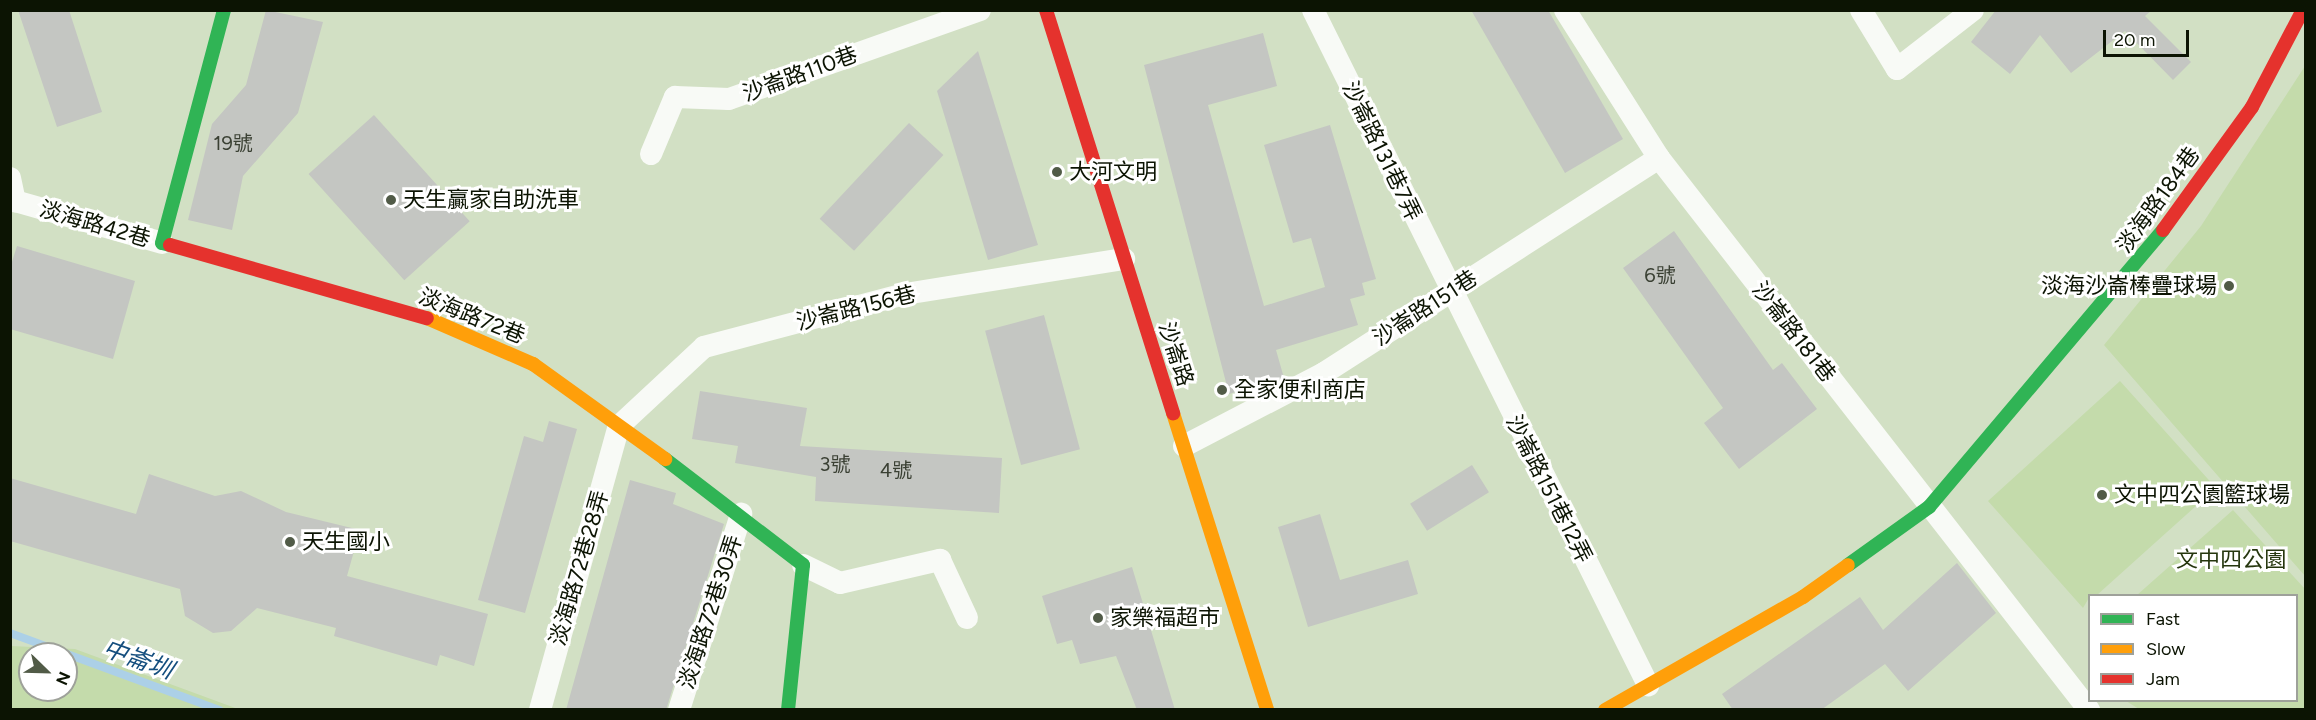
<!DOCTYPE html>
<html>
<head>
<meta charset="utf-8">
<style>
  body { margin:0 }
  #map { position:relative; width:2316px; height:720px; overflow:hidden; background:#d2e0c4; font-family:Figtree,"Noto Sans TC",sans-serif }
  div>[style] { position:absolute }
  .green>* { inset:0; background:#c4dbab }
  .stream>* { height:8px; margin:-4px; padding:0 4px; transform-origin:4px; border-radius:4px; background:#acd0e7 }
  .building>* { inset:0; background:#c4c6c2; transform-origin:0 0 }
  .street>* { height:22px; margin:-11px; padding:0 11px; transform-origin:11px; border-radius:11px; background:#f8faf6 }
  .fast>* { height:14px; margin:-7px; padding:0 7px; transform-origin:7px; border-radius:7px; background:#30b455 }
  .slow>* { height:14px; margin:-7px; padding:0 7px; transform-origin:7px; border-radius:7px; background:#ff9f0a }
  .jam>* { height:14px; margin:-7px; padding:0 7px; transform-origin:7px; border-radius:7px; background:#e5322d }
  .dots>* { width:16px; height:16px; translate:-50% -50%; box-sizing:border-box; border:3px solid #fff; border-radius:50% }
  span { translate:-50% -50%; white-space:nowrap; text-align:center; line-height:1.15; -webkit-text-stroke:6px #fff; paint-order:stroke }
  .number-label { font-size:20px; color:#3a4033 }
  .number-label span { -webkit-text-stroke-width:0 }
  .street-label { font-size:22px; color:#0c1403 }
  .poi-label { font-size:22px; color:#0c1403 }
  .left { translate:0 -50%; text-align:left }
  .right { translate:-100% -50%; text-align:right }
  .park-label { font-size:22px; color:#26370f }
  .water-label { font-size:24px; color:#144e7e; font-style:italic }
  .frame { position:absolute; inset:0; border:12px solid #0c1403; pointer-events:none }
  .legend { position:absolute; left:2088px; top:594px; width:210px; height:108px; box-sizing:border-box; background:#fff; border:2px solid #9ea19a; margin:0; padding:8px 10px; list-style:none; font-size:18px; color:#0c1403 }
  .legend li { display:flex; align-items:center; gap:12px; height:30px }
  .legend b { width:30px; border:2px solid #9ea19a }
  .north { position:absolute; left:18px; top:642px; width:60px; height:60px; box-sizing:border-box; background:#fff; border:2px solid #9ea19a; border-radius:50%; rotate:113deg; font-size:16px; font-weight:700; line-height:24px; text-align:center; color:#0c1403 }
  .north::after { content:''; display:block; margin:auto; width:21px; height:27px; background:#515b47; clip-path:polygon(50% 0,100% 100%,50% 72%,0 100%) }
  .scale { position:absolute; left:2103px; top:30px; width:86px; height:27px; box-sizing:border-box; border:3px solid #0c1403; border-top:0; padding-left:8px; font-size:18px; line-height:21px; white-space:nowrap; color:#0c1403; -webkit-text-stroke:4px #fff; paint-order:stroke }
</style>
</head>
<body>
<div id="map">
  <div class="green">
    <div style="clip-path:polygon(2305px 66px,2305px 576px,2104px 345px,2201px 226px)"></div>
    <div style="clip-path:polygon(2120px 381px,2216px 488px,2097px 595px,2090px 596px,2083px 608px,1988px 501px)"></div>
    <div style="clip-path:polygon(2233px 510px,2305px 589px,2305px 709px,2139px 709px,2126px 701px,2296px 700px,2296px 596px,2137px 595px)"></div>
    <div style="clip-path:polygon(evenodd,11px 646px,75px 649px,238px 709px,11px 709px,11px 646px,30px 654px,66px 654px,66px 690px,30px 690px,30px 654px)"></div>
  </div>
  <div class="stream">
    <div style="left:10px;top:633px;width:223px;rotate:20.2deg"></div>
  </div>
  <div class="building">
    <div style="clip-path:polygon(18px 10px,69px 10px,102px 112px,57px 127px)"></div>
    <div style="clip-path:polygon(266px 10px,323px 22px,298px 113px,243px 176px,232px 230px,188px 220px,212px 124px,246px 85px)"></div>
    <div style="clip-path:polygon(1471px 10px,1548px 10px,1623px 139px,1565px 173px)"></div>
    <div style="clip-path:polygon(1996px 10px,2152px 10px,2145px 16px,2191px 62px,2173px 80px,2125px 31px,2071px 73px,2040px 35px,2010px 74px,1971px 42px)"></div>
    <div style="clip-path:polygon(1263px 33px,1277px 86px,1208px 105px,1264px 306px,1325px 287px,1311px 238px,1293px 243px,1264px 145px,1330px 125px,1376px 279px,1362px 283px,1365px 295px,1350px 299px,1358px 325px,1276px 350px,1284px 378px,1229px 394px,1144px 65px)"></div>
    <div style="clip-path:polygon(978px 51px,1038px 245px,988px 260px,937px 91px)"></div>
    <div style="left:374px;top:115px;width:143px;height:88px;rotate:48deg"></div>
    <div style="left:909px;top:123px;width:47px;height:131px;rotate:43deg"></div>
    <div style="clip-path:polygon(1674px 231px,1773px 370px,1782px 363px,1817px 409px,1739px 469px,1704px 423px,1723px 408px,1623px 268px)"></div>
    <div style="clip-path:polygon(17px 246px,135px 281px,113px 359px,10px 329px,10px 268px)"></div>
    <div style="left:1044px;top:315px;width:139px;height:61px;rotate:75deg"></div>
    <div style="clip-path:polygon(700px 391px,807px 408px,800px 446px,1002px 458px,999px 513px,815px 501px,816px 477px,735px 463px,738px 446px,692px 439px)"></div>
    <div style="clip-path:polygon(549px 421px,577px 429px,525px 613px,478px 600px,524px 436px,543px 442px)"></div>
    <div style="left:1472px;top:465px;width:32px;height:73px;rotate:58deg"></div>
    <div style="clip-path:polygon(149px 474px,215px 496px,241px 491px,286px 512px,360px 530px,347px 576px,488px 614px,474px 666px,440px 655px,437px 666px,334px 636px,336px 628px,257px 608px,231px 631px,213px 633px,185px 616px,180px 589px,10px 541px,10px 478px,136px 514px)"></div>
    <div style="clip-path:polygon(630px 480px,676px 493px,673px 504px,724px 524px,666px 710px,566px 710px)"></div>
    <div style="clip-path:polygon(1320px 514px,1340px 580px,1408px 560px,1418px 594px,1308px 627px,1278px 527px)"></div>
    <div style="clip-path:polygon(1957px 563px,1996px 613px,1908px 691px,1885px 664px,1821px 710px,1733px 710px,1722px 694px,1860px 597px,1883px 630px)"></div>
    <div style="clip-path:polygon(1132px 567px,1175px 710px,1137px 710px,1116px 656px,1080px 664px,1072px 640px,1057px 644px,1042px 596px)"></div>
  </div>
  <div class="street">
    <div style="left:1313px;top:10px;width:754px;rotate:63.6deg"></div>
    <div style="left:1565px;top:10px;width:175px;rotate:57.6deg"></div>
    <div style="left:1659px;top:158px;width:700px;rotate:52.08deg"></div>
    <div style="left:1861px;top:10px;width:69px;rotate:58.6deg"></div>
    <div style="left:1897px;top:69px;width:96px;rotate:-37.8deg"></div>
    <div style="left:651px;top:154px;width:62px;rotate:-67.2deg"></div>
    <div style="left:675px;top:97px;width:54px;rotate:2.1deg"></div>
    <div style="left:729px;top:99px;width:266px;rotate:-19.5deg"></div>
    <div style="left:10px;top:178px;width:24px;rotate:78deg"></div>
    <div style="left:15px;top:201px;width:153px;rotate:15.9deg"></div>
    <div style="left:1184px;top:446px;width:158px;rotate:-27.5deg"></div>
    <div style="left:1324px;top:373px;width:398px;rotate:-32.7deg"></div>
    <div style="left:803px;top:565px;width:41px;rotate:25.9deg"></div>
    <div style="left:840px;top:583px;width:103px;rotate:-13deg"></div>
    <div style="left:940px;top:560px;width:64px;rotate:65deg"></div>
    <div style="left:540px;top:710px;width:295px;rotate:-74.5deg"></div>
    <div style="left:619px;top:426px;width:116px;rotate:-42.9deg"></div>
    <div style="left:704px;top:347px;width:208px;rotate:-14.8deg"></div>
    <div style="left:905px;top:294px;width:222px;rotate:-9.1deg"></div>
    <div style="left:679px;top:710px;width:206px;rotate:-72.4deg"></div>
  </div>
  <div class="fast">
    <div style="left:170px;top:245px;width:8px;rotate:-166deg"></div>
    <div style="left:162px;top:243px;width:241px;rotate:-75.1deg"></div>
    <div style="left:665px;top:459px;width:174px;rotate:37.5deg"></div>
    <div style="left:803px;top:565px;width:146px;rotate:95.9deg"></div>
    <div style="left:1848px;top:565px;width:100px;rotate:-35.6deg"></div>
    <div style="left:1929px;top:507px;width:363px;rotate:-49.8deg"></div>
  </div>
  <div class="slow">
    <div style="left:427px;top:318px;width:116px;rotate:23.5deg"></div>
    <div style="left:533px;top:364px;width:163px;rotate:35.7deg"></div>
    <div style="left:1173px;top:413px;width:312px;rotate:72.4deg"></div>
    <div style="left:1605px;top:710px;width:228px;rotate:-29.7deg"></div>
    <div style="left:1803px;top:597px;width:55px;rotate:-35.4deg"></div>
  </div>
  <div class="jam">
    <div style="left:1046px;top:10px;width:423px;rotate:72.5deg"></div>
    <div style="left:2163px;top:230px;width:152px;rotate:-54.1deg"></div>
    <div style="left:2252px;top:107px;width:110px;rotate:-62.3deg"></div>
    <div style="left:170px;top:245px;width:267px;rotate:15.9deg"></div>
  </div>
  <div class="dots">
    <div style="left:1057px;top:172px;background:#515b47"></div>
    <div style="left:391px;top:200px;background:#515b47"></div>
    <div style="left:2229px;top:286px;background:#515b47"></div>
    <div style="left:1222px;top:390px;background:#515b47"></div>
    <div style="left:2102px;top:495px;background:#515b47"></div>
    <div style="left:290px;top:542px;background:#515b47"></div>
    <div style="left:1098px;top:618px;background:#515b47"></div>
  </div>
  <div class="number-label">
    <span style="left:233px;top:143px">19號</span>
    <span style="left:1660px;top:275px">6號</span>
    <span style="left:835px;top:464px">3號</span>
    <span style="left:896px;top:470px">4號</span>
  </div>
  <div class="street-label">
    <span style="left:800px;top:74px;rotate:-20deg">沙崙路110巷</span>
    <span style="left:1382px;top:151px;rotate:64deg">沙崙路131巷7弄</span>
    <span style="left:2158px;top:200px;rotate:-54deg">淡海路184巷</span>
    <span style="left:95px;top:224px;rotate:16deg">淡海路42巷</span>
    <span style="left:856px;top:308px;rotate:-14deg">沙崙路156巷</span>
    <span style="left:1425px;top:308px;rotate:-33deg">沙崙路151巷</span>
    <span style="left:472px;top:316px;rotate:22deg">淡海路72巷</span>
    <span style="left:1794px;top:332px;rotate:52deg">沙崙路181巷</span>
    <span style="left:1176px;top:354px;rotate:72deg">沙崙路</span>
    <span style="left:1549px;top:489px;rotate:63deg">沙崙路151巷12弄</span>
    <span style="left:579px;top:568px;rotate:-74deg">淡海路72巷28弄</span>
    <span style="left:710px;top:612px;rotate:-72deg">淡海路72巷30弄</span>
  </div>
  <div class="poi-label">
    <span class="left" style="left:1069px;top:172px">大河文明</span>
    <span class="left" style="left:403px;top:200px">天生贏家自助洗車</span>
    <span class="right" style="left:2217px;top:286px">淡海沙崙棒疊球場</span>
    <span class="left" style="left:1234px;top:390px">全家便利商店</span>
    <span class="left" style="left:2114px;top:495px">文中四公園籃球場</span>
    <span class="left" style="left:302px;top:542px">天生國小</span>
    <span class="left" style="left:1110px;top:618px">家樂福超市</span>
  </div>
  <div class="park-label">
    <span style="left:2231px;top:560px">文中四公園</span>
  </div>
  <div class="water-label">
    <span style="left:138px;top:659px;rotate:20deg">中崙圳</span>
  </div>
  <div class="frame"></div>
  <ul class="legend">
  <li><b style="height:8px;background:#30b455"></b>Fast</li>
  <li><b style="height:8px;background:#ff9f0a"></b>Slow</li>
  <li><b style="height:8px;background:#e5322d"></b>Jam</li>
  </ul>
  <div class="north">N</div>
  <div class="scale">20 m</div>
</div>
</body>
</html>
